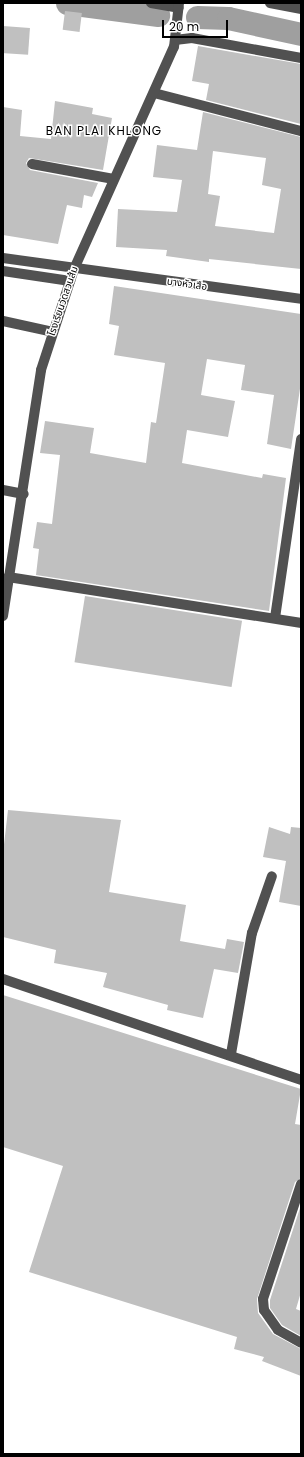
<!DOCTYPE html>
<html>
<head>
<meta charset="utf-8">
<style>
  body { margin:0 }
  #map { position:relative; width:304px; height:1457px; overflow:hidden; background:#fff; font-family:Poppins,"Noto Sans Thai",sans-serif }
  div>[style] { position:absolute }
  .canal>* { height:23px; margin:-11.5px; padding:0 11.5px; transform-origin:11.5px; border-radius:11.5px; background:#9f9f9f }
  .building>* { inset:0; background:#c0c0c0; transform-origin:0 0 }
  .minor>* { height:10px; margin:-5px; padding:0 5px; transform-origin:5px; border-radius:5px; background:#515151 }
  span { translate:-50% -50%; white-space:nowrap; text-align:center; line-height:1.15; -webkit-text-stroke:3px #fff; paint-order:stroke }
  .street-label { font-size:10px; color:#000 }
  .quarter-label { font-size:12px; color:#000; letter-spacing:1px }
  .frame { position:absolute; inset:0; border:4px solid #000; pointer-events:none }
  .scale { position:absolute; left:162px; top:20px; width:66px; height:18px; box-sizing:border-box; border:2px solid #000; border-top:0; padding-left:5px; font-size:12px; line-height:14px; white-space:nowrap; color:#000; -webkit-text-stroke:3px #fff; paint-order:stroke }
</style>
</head>
<body>
<div id="map">
  <div class="canal">
    <div style="left:67px;top:3px;width:92px;rotate:7.5deg"></div>
    <div style="left:197px;top:17px;width:31px;rotate:2deg"></div>
    <div style="left:228px;top:18px;width:75px;rotate:12.4deg"></div>
  </div>
  <div class="building">
    <div style="left:65px;top:11px;width:17px;height:19px;rotate:7deg"></div>
    <div style="left:3px;top:26px;width:27px;height:27px;rotate:4deg"></div>
    <div style="clip-path:polygon(198px 46px,301px 64px,301px 124px,206px 100px,209px 84px,192px 81px)"></div>
    <div style="clip-path:polygon(55px 101px,93px 108px,92px 114px,112px 118px,103px 170px,29px 158px,26px 163px,30px 170px,98px 183px,92px 197px,84px 195px,82px 208px,67px 205px,58px 244px,3px 235px,3px 107px,22px 110px,20px 136px,51px 139px)"></div>
    <div style="clip-path:polygon(evenodd,203px 112px,301px 137px,301px 269px,209px 259px,209px 262px,166px 256px,167px 250px,116px 247px,118px 209px,177px 212px,182px 180px,153px 177px,157px 145px,197px 150px,203px 112px,213px 151px,266px 158px,262px 185px,281px 189px,274px 233px,215px 226px,220px 196px,208px 194px,213px 151px)"></div>
    <div style="clip-path:polygon(114px 286px,301px 314px,301px 382px,291px 449px,267px 444px,274px 395px,241px 390px,245px 365px,207px 359px,201px 395px,235px 401px,228px 437px,187px 430px,182px 463px,262px 478px,263px 474px,286px 478px,269px 611px,36px 575px,39px 549px,33px 548px,37px 522px,52px 524px,60px 455px,40px 453px,45px 421px,94px 428px,90px 453px,146px 463px,151px 422px,156px 423px,165px 363px,114px 355px,119px 326px,109px 324px)"></div>
    <div style="left:85px;top:596px;width:159px;height:67px;rotate:9deg"></div>
    <div style="clip-path:polygon(8px 810px,121px 820px,109px 892px,186px 905px,180px 941px,225px 949px,227px 939px,244px 942px,238px 973px,214px 969px,203px 1018px,167px 1010px,168px 1005px,103px 987px,107px 973px,54px 963px,56px 950px,3px 937px,3px 853px)"></div>
    <div style="clip-path:polygon(269px 827px,290px 834px,291px 827px,301px 828px,301px 906px,279px 902px,286px 861px,263px 857px)"></div>
    <div style="clip-path:polygon(3px 995px,301px 1089px,295px 1124px,301px 1125px,301px 1178px,295px 1182px,257px 1299px,258px 1313px,273px 1334px,301px 1349px,301px 1376px,262px 1361px,264px 1357px,234px 1349px,237px 1337px,29px 1272px,63px 1166px,3px 1147px)"></div>
    <div style="clip-path:polygon(301px 1205px,301px 1292px,296px 1309px,301px 1311px,301px 1336px,282px 1325px,270px 1308px,270px 1300px)"></div>
  </div>
  <div class="minor">
    <div style="left:151px;top:3px;width:28px;rotate:10deg"></div>
    <div style="left:270px;top:3px;width:32px;rotate:11deg"></div>
    <div style="left:175px;top:40px;width:17px;rotate:-7deg"></div>
    <div style="left:192px;top:38px;width:111px;rotate:10.4deg"></div>
    <div style="left:154px;top:93px;width:152px;rotate:14.5deg"></div>
    <div style="left:32px;top:164px;width:83px;rotate:10.4deg"></div>
    <div style="left:3px;top:258px;width:301px;rotate:7.8deg"></div>
    <div style="left:3px;top:271px;width:68px;rotate:8.5deg"></div>
    <div style="left:3px;top:321px;width:51px;rotate:12.4deg"></div>
    <div style="left:3px;top:490px;width:21px;rotate:11deg"></div>
    <div style="left:8px;top:577px;width:297px;rotate:8.9deg"></div>
    <div style="left:3px;top:616px;width:249px;rotate:-81.2deg"></div>
    <div style="left:41px;top:370px;width:106px;rotate:-71.9deg"></div>
    <div style="left:74px;top:269px;width:243px;rotate:-65.8deg"></div>
    <div style="left:174px;top:47px;width:44px;rotate:-83.5deg"></div>
    <div style="left:275px;top:618px;width:181px;rotate:-81.7deg"></div>
    <div style="left:3px;top:979px;width:315px;rotate:18.7deg"></div>
    <div style="left:231px;top:1054px;width:123px;rotate:-80.2deg"></div>
    <div style="left:252px;top:933px;width:60px;rotate:-70.7deg"></div>
    <div style="left:301px;top:1184px;width:121px;rotate:108.3deg"></div>
    <div style="left:263px;top:1299px;width:11px;rotate:85deg"></div>
    <div style="left:264px;top:1310px;width:24px;rotate:55deg"></div>
    <div style="left:278px;top:1330px;width:26px;rotate:29deg"></div>
  </div>
  <div class="street-label">
    <span style="left:187px;top:284px;rotate:8deg">บางหัวเสือ</span>
    <span style="left:63px;top:301px;rotate:-71deg">โรงเรียนวัดสวนส้ม</span>
  </div>
  <div class="quarter-label">
    <span style="left:104px;top:131px">BAN PLAI KHLONG</span>
  </div>
  <div class="frame"></div>
  <div class="scale">20 m</div>
</div>
</body>
</html>
